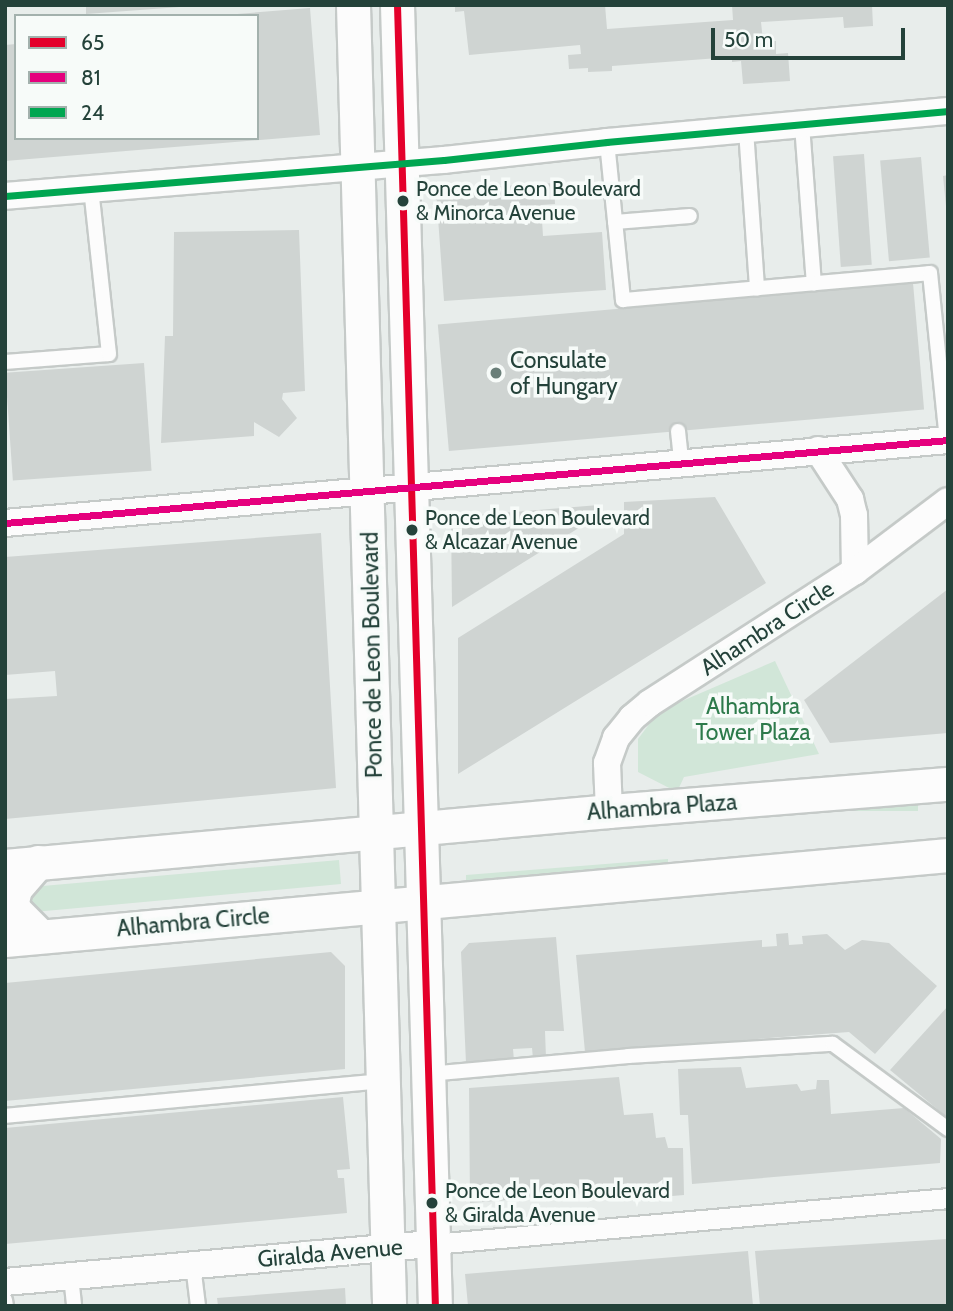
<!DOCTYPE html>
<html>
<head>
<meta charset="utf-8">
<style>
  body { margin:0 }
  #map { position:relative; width:953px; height:1311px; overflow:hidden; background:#e8edeb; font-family:Cabin,sans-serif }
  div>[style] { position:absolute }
  .green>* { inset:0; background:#d1e6d8; transform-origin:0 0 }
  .building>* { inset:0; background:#cfd4d2; transform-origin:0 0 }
  .roads { filter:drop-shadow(2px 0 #c5cac8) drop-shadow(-2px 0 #c5cac8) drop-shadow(0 2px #c5cac8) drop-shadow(0 -2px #c5cac8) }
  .service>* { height:14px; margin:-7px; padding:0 7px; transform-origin:7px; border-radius:7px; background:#fcfcfc }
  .pedestrian>* { height:19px; margin:-9.5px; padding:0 9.5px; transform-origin:9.5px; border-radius:9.5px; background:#fcfcfc }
  .minor>* { height:26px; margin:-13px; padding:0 13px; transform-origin:13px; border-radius:13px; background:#fcfcfc }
  .tertiary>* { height:33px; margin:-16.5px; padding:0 16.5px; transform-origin:16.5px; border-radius:16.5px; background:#fcfcfc }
  .bus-1>* { height:7px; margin:-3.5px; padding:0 3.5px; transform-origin:3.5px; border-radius:3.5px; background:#e4002b }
  .bus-2>* { height:7px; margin:-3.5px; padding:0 3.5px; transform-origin:3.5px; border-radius:3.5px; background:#e5007d }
  .bus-3>* { height:7px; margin:-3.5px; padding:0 3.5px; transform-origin:3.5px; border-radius:3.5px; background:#00a651 }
  .dots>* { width:19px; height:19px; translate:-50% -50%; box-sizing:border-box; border:4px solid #f7fbf9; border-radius:50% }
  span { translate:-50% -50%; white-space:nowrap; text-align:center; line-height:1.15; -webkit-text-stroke:7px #f7fbf9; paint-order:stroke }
  .bus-label { font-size:21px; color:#24423a }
  .left { translate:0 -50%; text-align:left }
  .poi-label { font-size:23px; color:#24423a }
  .street-label { font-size:23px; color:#24423a }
  .park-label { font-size:23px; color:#2d7a4b }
  .frame { position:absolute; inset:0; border:7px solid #24423a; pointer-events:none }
  .legend { position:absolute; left:14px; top:14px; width:245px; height:126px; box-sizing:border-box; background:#f7fbf9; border:2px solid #a3b1ad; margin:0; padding:9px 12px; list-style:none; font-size:21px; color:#24423a }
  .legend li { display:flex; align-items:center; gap:14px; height:35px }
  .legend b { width:35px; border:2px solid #a3b1ad }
  .scale { position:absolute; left:711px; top:28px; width:194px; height:32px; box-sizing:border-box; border:4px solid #24423a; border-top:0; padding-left:9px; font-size:21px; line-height:24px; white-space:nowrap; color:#24423a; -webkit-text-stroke:5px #f7fbf9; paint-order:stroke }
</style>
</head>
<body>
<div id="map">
  <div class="green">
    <div style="clip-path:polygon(775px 661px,819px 754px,684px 777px,677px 792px,638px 772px,638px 739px,659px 711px)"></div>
    <div style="left:918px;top:803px;width:8px;height:223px;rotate:90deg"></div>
    <div style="clip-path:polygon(668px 859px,668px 864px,466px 882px,466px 875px)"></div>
    <div style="clip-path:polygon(339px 860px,341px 884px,34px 912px,27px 908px,31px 887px)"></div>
  </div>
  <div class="building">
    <div style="clip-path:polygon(86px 5px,180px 5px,180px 7px,86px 14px)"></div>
    <div style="clip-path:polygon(455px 5px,605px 5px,607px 29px,733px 20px,732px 5px,872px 5px,873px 26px,844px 28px,843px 17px,761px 22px,763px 41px,776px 41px,776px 54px,788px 53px,790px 81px,743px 84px,741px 61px,732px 62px,732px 57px,612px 66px,612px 71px,588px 72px,588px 68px,569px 69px,568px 55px,581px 54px,580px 45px,469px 55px,464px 11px,455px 12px)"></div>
    <div style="clip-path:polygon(310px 8px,320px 135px,5px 161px,5px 45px,16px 44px,16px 138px,257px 138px,257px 16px,237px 14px)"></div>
    <div style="left:864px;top:154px;width:111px;height:31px;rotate:86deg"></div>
    <div style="left:921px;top:157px;width:101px;height:41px;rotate:85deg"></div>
    <div style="clip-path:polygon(948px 175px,948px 206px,946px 206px,943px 176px)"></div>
    <div style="clip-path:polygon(554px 183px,555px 204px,541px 205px,543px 236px,602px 232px,606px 290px,444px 301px,436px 190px)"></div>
    <div style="clip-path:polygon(299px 230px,305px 391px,283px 393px,282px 399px,297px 418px,279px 437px,254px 422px,254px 436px,161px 443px,165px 336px,173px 336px,174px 232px)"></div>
    <div style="left:913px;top:283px;width:127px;height:477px;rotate:85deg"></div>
    <div style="left:144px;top:363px;width:108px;height:139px;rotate:86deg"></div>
    <div style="clip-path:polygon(715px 497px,766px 583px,458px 774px,458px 638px,624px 534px,624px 502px)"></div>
    <div style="clip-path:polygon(599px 505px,598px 516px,452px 607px,451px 517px)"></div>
    <div style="clip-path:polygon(321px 533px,336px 788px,5px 819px,5px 699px,57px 696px,55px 671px,5px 675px,5px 557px)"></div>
    <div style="clip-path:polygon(948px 589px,948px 733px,830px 743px,804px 700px)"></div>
    <div style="clip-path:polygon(788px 933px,789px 945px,803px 944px,802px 936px,827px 934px,845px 950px,862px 940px,889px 943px,937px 986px,875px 1054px,849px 1032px,585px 1052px,576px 955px,762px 940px,762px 947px,777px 946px,776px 934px)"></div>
    <div style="clip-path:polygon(556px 937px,564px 1031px,545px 1031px,546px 1058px,533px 1059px,532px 1048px,513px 1049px,514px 1061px,466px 1063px,461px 952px,469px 943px)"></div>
    <div style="clip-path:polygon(331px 952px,345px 966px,345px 1069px,5px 1101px,5px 983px)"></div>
    <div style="clip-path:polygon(948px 1006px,948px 1118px,890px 1070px)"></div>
    <div style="clip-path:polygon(741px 1067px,746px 1088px,797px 1084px,801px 1091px,816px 1089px,817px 1080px,829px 1080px,831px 1114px,904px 1108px,941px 1139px,940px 1163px,692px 1184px,688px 1115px,680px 1115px,678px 1069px)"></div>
    <div style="clip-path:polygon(619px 1077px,624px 1115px,653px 1113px,656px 1138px,665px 1137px,668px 1148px,683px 1148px,684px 1195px,636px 1199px,635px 1190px,470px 1203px,469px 1088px)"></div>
    <div style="clip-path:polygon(343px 1097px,350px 1169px,337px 1170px,338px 1178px,344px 1178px,347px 1213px,5px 1244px,5px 1128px)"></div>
    <div style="clip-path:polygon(948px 1239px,948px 1306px,760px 1306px,755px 1251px)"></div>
    <div style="clip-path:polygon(748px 1251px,753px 1306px,468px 1306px,465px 1274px)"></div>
    <div style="clip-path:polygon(345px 1288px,346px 1306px,218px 1306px,217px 1298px)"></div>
  </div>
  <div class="roads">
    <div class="service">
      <div style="left:802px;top:125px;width:159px;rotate:85.7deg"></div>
      <div style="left:746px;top:130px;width:159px;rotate:86deg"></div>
      <div style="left:607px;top:142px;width:159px;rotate:84.2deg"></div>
      <div style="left:623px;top:300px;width:308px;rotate:-5deg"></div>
      <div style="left:930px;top:273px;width:168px;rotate:84.2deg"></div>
      <div style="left:615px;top:222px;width:75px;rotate:-4.6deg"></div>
      <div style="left:5px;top:362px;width:104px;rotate:-4.4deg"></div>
      <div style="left:109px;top:354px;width:166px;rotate:-96.2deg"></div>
      <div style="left:678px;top:431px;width:31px;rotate:84deg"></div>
      <div style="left:428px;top:1074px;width:201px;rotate:-5.1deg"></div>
      <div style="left:628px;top:1056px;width:205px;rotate:-3.4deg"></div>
      <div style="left:833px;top:1044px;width:143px;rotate:36.5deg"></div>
      <div style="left:5px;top:1116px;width:381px;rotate:-5.3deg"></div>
      <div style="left:193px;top:1265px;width:41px;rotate:83deg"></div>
      <div style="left:71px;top:1276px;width:30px;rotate:84deg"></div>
      <div style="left:5px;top:1300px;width:6px;rotate:81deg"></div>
    </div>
    <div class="pedestrian">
      <div style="left:433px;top:1244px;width:517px;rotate:-5.1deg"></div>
    </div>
    <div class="minor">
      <div style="left:5px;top:196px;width:440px;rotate:-4.7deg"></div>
      <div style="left:444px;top:160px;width:164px;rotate:-6.3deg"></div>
      <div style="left:607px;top:142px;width:342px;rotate:-5.2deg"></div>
      <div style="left:818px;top:450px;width:59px;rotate:56.9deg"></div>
      <div style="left:850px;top:499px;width:16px;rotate:76deg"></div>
      <div style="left:854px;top:515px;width:56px;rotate:89deg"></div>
      <div style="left:5px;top:523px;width:947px;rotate:-5.03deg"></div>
      <div style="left:609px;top:811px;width:48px;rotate:-92.4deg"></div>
      <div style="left:607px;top:763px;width:27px;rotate:-70deg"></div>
      <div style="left:616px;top:738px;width:26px;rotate:-51deg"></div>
      <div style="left:632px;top:718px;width:23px;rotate:-40deg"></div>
      <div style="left:650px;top:703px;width:244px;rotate:-32.8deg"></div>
      <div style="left:855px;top:571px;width:116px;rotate:-37deg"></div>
      <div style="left:5px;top:1282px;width:430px;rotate:-5.1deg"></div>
    </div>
    <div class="tertiary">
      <div style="left:353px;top:5px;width:1301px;rotate:88.41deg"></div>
      <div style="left:397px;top:5px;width:1302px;rotate:88.33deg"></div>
      <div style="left:38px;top:862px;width:35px;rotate:131deg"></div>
      <div style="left:15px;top:888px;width:19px;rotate:102deg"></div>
      <div style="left:11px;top:907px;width:41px;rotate:45deg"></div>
      <div style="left:5px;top:866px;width:606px;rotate:-5.2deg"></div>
      <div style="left:609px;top:811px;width:340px;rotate:-4.6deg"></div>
      <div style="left:5px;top:940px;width:947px;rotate:-5.15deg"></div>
    </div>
  </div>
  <div class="bus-1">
    <div style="left:397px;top:5px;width:1302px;rotate:88.33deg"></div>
  </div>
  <div class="bus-2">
    <div style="left:5px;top:523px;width:947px;rotate:-5.03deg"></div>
  </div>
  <div class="bus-3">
    <div style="left:5px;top:196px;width:440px;rotate:-4.7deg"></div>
    <div style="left:444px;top:160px;width:164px;rotate:-6.3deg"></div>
    <div style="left:607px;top:142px;width:342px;rotate:-5.2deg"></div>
  </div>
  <div class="dots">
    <div style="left:403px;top:201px;background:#24423a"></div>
    <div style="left:496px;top:373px;background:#697e78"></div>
    <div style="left:412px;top:530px;background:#24423a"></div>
    <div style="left:432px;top:1203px;background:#24423a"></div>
  </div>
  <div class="bus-label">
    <span class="left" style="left:416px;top:201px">Ponce de Leon Boulevard<br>&amp; Minorca Avenue</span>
    <span class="left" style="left:425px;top:530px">Ponce de Leon Boulevard<br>&amp; Alcazar Avenue</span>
    <span class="left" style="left:445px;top:1203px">Ponce de Leon Boulevard<br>&amp; Giralda Avenue</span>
  </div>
  <div class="poi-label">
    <span class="left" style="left:510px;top:373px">Consulate<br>of Hungary</span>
  </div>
  <div class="street-label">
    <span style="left:767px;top:628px;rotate:-33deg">Alhambra Circle</span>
    <span style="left:372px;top:655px;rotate:-91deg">Ponce de Leon Boulevard</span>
    <span style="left:662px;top:807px;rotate:-4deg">Alhambra Plaza</span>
    <span style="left:193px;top:922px;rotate:-5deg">Alhambra Circle</span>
    <span style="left:330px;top:1253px;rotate:-5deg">Giralda Avenue</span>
  </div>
  <div class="park-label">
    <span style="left:753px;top:719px">Alhambra<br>Tower Plaza</span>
  </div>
  <div class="frame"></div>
  <ul class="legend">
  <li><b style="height:9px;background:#e4002b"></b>65</li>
  <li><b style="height:9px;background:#e5007d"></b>81</li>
  <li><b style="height:9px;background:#00a651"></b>24</li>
  </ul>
  <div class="scale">50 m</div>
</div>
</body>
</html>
